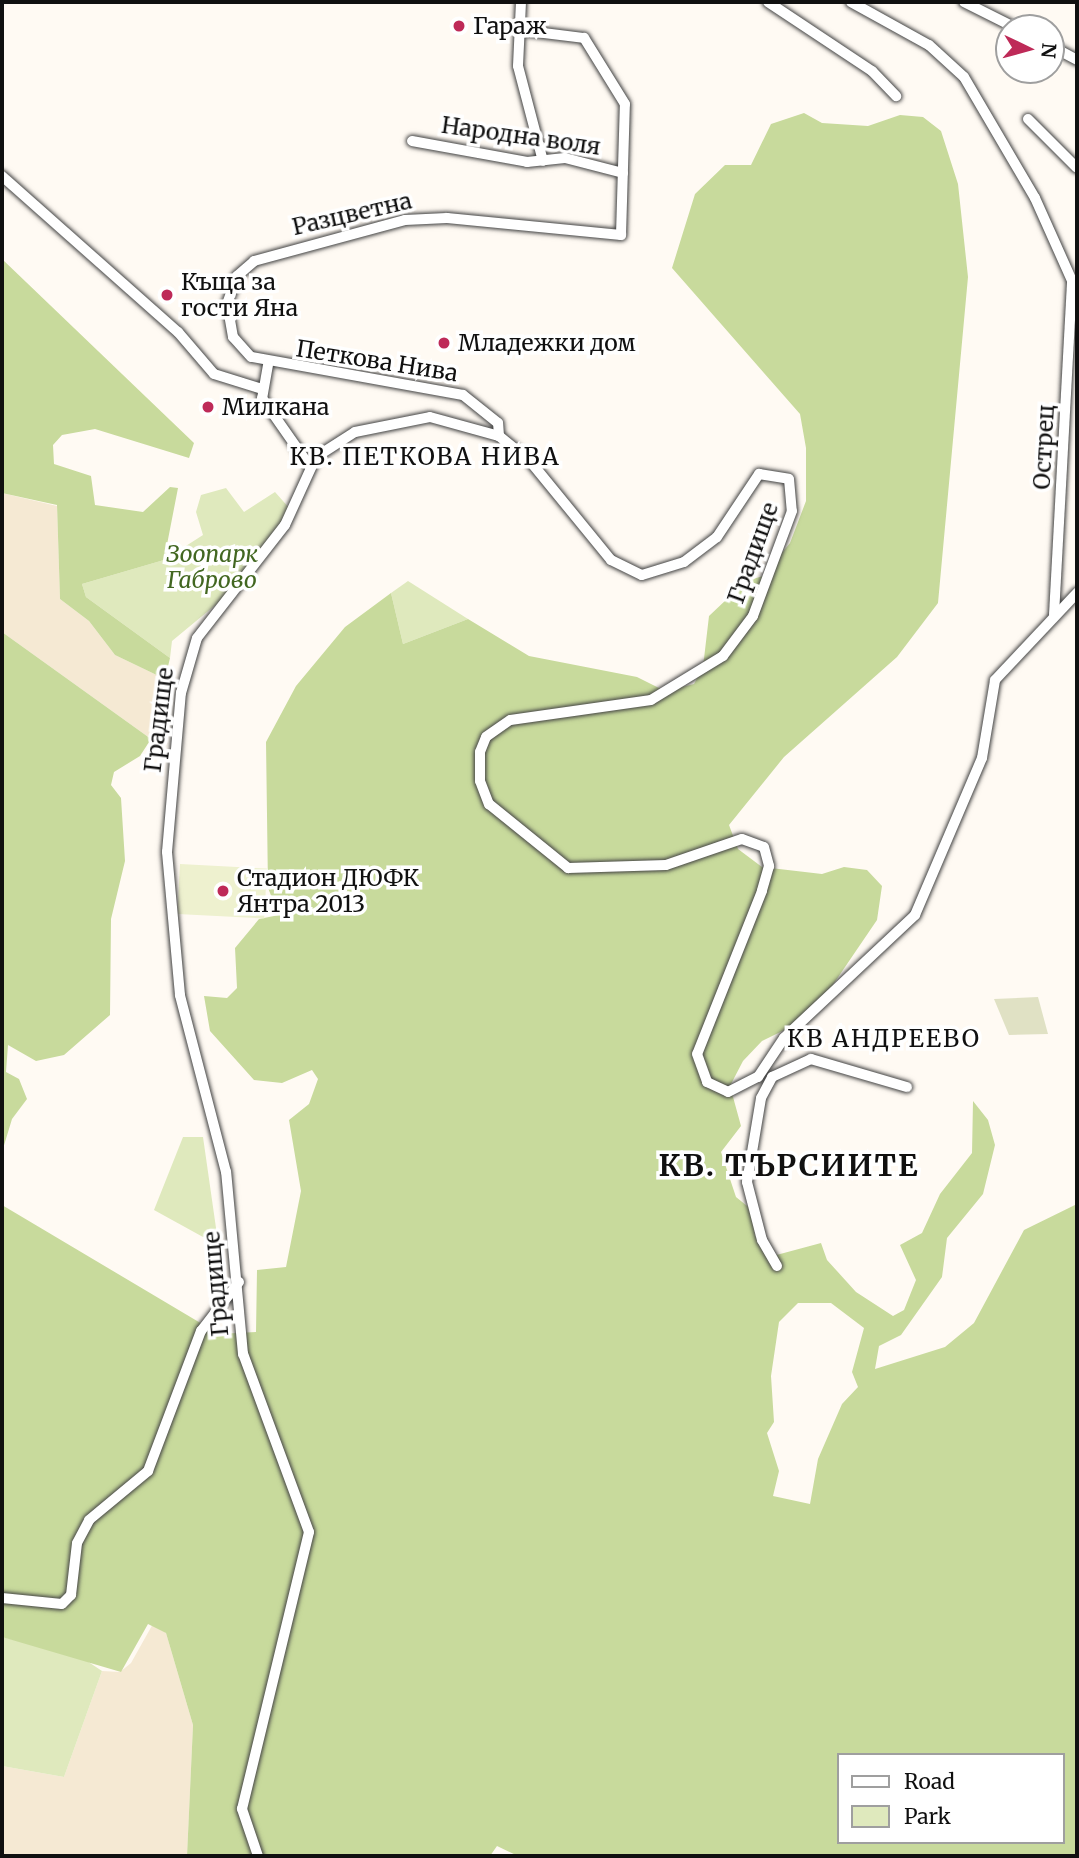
<!DOCTYPE html>
<meta charset="utf-8">
<style>
body{margin:0}
#map{position:relative;width:1079px;height:1858px;overflow:hidden;background:#fffaf3;font-family:Merriweather,serif}
div>[style]{position:absolute}
[style*='--x']{left:calc(var(--x)*1px);top:calc(var(--y)*1px);width:calc(var(--w)*1px);rotate:calc(var(--a)*1deg)}
.farmland>*{inset:0;background:#f5e9d3}
.green>*{inset:0;background:#dfe9bd}
.forest>*{inset:0;background:#c8da9c}
.cemetery>*{inset:0;background:#e0e1c4}
.pitch>*{inset:0;background:#eef1cf;transform-origin:0 0}
.roads{filter:drop-shadow(0 0 2px #434343) drop-shadow(0 0 2px #434343)}
.minor>*{height:10px;margin:-5px;padding:0 5px;transform-origin:5px;border-radius:5px;background:#fff}
.dots>*{width:19px;height:19px;translate:-50% -50%;box-sizing:border-box;border:4px solid #fff;border-radius:50%}
span{translate:-50% -50%;white-space:nowrap;text-align:center;line-height:1.15;-webkit-text-stroke:7px #fff;paint-order:stroke}
.poi-label{font-size:23px;color:#101010}
.left{translate:0 -50%;text-align:left}
.street-label{font-size:23px;color:#101010}
.park-label{font-size:23px;color:#426721;font-style:italic}
.neighbourhood-label{font-size:24px;color:#101010;letter-spacing:2px}
.district-label{font-size:30px;color:#101010;font-weight:700;letter-spacing:2px}
.frame{position:absolute;inset:0;border:4px solid #101010;pointer-events:none}
.legend{position:absolute;left:837px;top:1753px;width:228px;height:91px;box-sizing:border-box;background:#fff;border:2px solid #9f9f9f;margin:0;padding:9px 12px;list-style:none;font-size:21px;color:#101010}
.legend li{display:flex;align-items:center;gap:14px;height:35px}
.legend b{width:35px;border:2px solid #9f9f9f}
.north{position:absolute;left:995px;top:14px;width:70px;height:70px;box-sizing:border-box;background:#fff;border:2px solid #9f9f9f;border-radius:50%;rotate:95deg;font-size:19px;font-weight:700;line-height:28px;text-align:center;color:#101010}
.north::after{content:'';display:block;margin:auto;width:24px;height:32px;background:#be2a58;clip-path:polygon(50% 0,100% 100%,50% 72%,0 100%)}
</style>
<div id="map">
<div class="farmland">
<i style="clip-path:polygon(2px 493px,57px 506px,60px 599px,89px 621px,115px 655px,165px 679px,164px 712px,151px 739px,2px 632px)"></i>
<i style="clip-path:polygon(154px 1622px,166px 1633px,193px 1725px,187px 1856px,2px 1856px,2px 1766px,64px 1777px,102px 1671px,120px 1672px,131px 1663px)"></i>
</div>
<div class="green">
<i style="clip-path:polygon(226px 488px,244px 512px,275px 492px,291px 510px,236px 588px,172px 641px,170px 658px,86px 597px,82px 584px,164px 560px,203px 535px,196px 512px,201px 495px)"></i>
<i style="clip-path:polygon(408px 581px,468px 619px,403px 644px,391px 593px)"></i>
<i style="clip-path:polygon(183px 1137px,203px 1137px,217px 1235px,203px 1237px,154px 1210px)"></i>
<i style="clip-path:polygon(2px 1637px,78px 1655px,102px 1671px,64px 1777px,2px 1766px)"></i>
</div>
<div class="forest">
<i style="clip-path:polygon(evenodd,804px 113px,822px 123px,868px 126px,900px 115px,923px 117px,941px 131px,958px 184px,968px 277px,938px 603px,897px 657px,784px 757px,729px 825px,738px 849px,762px 867px,822px 874px,844px 867px,867px 870px,882px 886px,877px 920px,811px 1017px,762px 1041px,743px 1061px,730px 1086px,741px 1126px,721px 1152px,736px 1197px,752px 1210px,755px 1236px,769px 1257px,821px 1243px,827px 1260px,856px 1292px,893px 1316px,904px 1310px,916px 1280px,900px 1245px,922px 1233px,940px 1194px,972px 1153px,973px 1101px,988px 1120px,995px 1145px,983px 1194px,947px 1238px,942px 1277px,901px 1335px,879px 1346px,875px 1369px,945px 1347px,974px 1323px,1024px 1230px,1077px 1204px,1077px 1856px,518px 1856px,497px 1846px,490px 1856px,187px 1856px,193px 1725px,166px 1633px,148px 1624px,121px 1672px,2px 1637px,2px 1205px,219px 1334px,256px 1332px,257px 1270px,286px 1267px,301px 1191px,289px 1120px,309px 1104px,318px 1079px,312px 1070px,282px 1083px,254px 1080px,210px 1031px,204px 996px,227px 998px,237px 988px,235px 948px,259px 919px,279px 915px,268px 888px,266px 742px,296px 686px,345px 627px,391px 593px,403px 644px,468px 619px,529px 656px,637px 677px,665px 691px,694px 684px,703px 667px,709px 616px,746px 581px,763px 576px,790px 543px,806px 501px,806px 448px,800px 414px,672px 268px,695px 194px,725px 165px,751px 165px,771px 124px,804px 113px,798px 1303px,831px 1303px,864px 1328px,852px 1372px,858px 1387px,842px 1404px,818px 1459px,810px 1504px,773px 1496px,779px 1471px,767px 1433px,774px 1422px,771px 1376px,779px 1322px,798px 1303px,804px 113px,839px 1755px,1063px 1755px,1063px 1842px,839px 1842px,839px 1755px)"></i>
<i style="clip-path:polygon(2px 259px,194px 443px,189px 458px,95px 429px,62px 435px,53px 445px,54px 464px,91px 476px,95px 505px,143px 512px,170px 487px,178px 488px,164px 560px,82px 584px,86px 597px,170px 658px,165px 679px,115px 655px,89px 621px,60px 599px,57px 505px,2px 493px)"></i>
<i style="clip-path:polygon(2px 632px,151px 739px,140px 756px,114px 772px,111px 785px,121px 798px,125px 861px,111px 919px,110px 1015px,64px 1055px,36px 1061px,8px 1045px,6px 1072px,19px 1079px,27px 1099px,12px 1119px,2px 1152px)"></i>
</div>
<div class="cemetery">
<i style="clip-path:polygon(1038px 997px,1048px 1034px,1009px 1035px,994px 999px)"></i>
</div>
<div class="pitch">
<i style="left:180px;top:864px;width:87px;height:50px;rotate:3deg"></i>
</div>
<div class="roads">
<div class="minor">
<i style="--x:521;--y:2;--w:64;--a:92.7"></i>
<i style="--x:518;--y:66;--w:98;--a:75.3"></i>
<i style="--x:768;--y:2;--w:125;--a:33.6"></i>
<i style="--x:872;--y:71;--w:35;--a:46"></i>
<i style="--x:851;--y:2;--w:89;--a:28.9"></i>
<i style="--x:929;--y:45;--w:47;--a:42.4"></i>
<i style="--x:964;--y:77;--w:140;--a:59.6"></i>
<i style="--x:1035;--y:198;--w:103;--a:65.9"></i>
<i style="--x:964;--y:2;--w:58;--a:26.6"></i>
<i style="--x:1051;--y:46;--w:30;--a:28"></i>
<i style="--x:1028;--y:119;--w:69;--a:45"></i>
<i style="--x:412;--y:141;--w:117;--a:10.3"></i>
<i style="--x:527;--y:162;--w:38;--a:-6"></i>
<i style="--x:565;--y:158;--w:60;--a:14.5"></i>
<i style="--x:2;--y:176;--w:235;--a:41.6"></i>
<i style="--x:178;--y:332;--w:55;--a:49.4"></i>
<i style="--x:214;--y:374;--w:47;--a:17.3"></i>
<i style="--x:268;--y:365;--w:34;--a:100"></i>
<i style="--x:262;--y:398;--w:85;--a:55"></i>
<i style="--x:499;--y:436;--w:13;--a:-94"></i>
<i style="--x:498;--y:423;--w:45;--a:-141.3"></i>
<i style="--x:463;--y:395;--w:215;--a:-169.8"></i>
<i style="--x:251;--y:357;--w:27;--a:-132"></i>
<i style="--x:233;--y:337;--w:34;--a:-100"></i>
<i style="--x:227;--y:304;--w:30;--a:-70"></i>
<i style="--x:237;--y:276;--w:23;--a:-41"></i>
<i style="--x:254;--y:261;--w:156;--a:-15.2"></i>
<i style="--x:405;--y:220;--w:42;--a:-2.7"></i>
<i style="--x:447;--y:218;--w:175;--a:5.6"></i>
<i style="--x:621;--y:235;--w:131;--a:-88.3"></i>
<i style="--x:625;--y:104;--w:78;--a:-121.8"></i>
<i style="--x:584;--y:38;--w:64;--a:-172.9"></i>
<i style="--x:1054;--y:615;--w:333;--a:-86.9"></i>
<i style="--x:777;--y:1266;--w:30;--a:-120"></i>
<i style="--x:762;--y:1240;--w:60;--a:-104.5"></i>
<i style="--x:747;--y:1182;--w:85;--a:-80.5"></i>
<i style="--x:761;--y:1098;--w:24;--a:-62"></i>
<i style="--x:772;--y:1077;--w:43;--a:-24.8"></i>
<i style="--x:811;--y:1059;--w:100;--a:16.3"></i>
<i style="--x:2;--y:1598;--w:60;--a:5.7"></i>
<i style="--x:62;--y:1604;--w:13;--a:-45"></i>
<i style="--x:71;--y:1595;--w:52;--a:-83.4"></i>
<i style="--x:77;--y:1543;--w:26;--a:-62"></i>
<i style="--x:89;--y:1520;--w:77;--a:-39.7"></i>
<i style="--x:148;--y:1471;--w:150;--a:-69.3"></i>
<i style="--x:201;--y:1331;--w:62;--a:-52.2"></i>
<i style="--x:258;--y:1856;--w:50;--a:-108.8"></i>
<i style="--x:242;--y:1809;--w:285;--a:-76.4"></i>
<i style="--x:309;--y:1532;--w:190;--a:-110.3"></i>
<i style="--x:243;--y:1354;--w:183;--a:-95.3"></i>
<i style="--x:226;--y:1172;--w:183;--a:-104.6"></i>
<i style="--x:180;--y:995;--w:144;--a:-95.2"></i>
<i style="--x:167;--y:852;--w:160;--a:-85"></i>
<i style="--x:181;--y:693;--w:57;--a:-73.8"></i>
<i style="--x:197;--y:638;--w:143;--a:-52.1"></i>
<i style="--x:285;--y:525;--w:75;--a:-65.5"></i>
<i style="--x:316;--y:457;--w:46;--a:-32.7"></i>
<i style="--x:355;--y:432;--w:76;--a:-11.3"></i>
<i style="--x:430;--y:417;--w:72;--a:15.4"></i>
<i style="--x:499;--y:436;--w:40;--a:39"></i>
<i style="--x:530;--y:461;--w:128;--a:50.7"></i>
<i style="--x:611;--y:560;--w:34;--a:26"></i>
<i style="--x:642;--y:575;--w:44;--a:-17.2"></i>
<i style="--x:684;--y:562;--w:41;--a:-37.1"></i>
<i style="--x:717;--y:537;--w:76;--a:-56.3"></i>
<i style="--x:759;--y:474;--w:30;--a:9"></i>
<i style="--x:789;--y:479;--w:32;--a:85"></i>
<i style="--x:792;--y:511;--w:112;--a:110.4"></i>
<i style="--x:753;--y:616;--w:50;--a:126.9"></i>
<i style="--x:723;--y:656;--w:84;--a:148.6"></i>
<i style="--x:651;--y:700;--w:142;--a:171.9"></i>
<i style="--x:510;--y:720;--w:29;--a:145"></i>
<i style="--x:486;--y:737;--w:16;--a:112"></i>
<i style="--x:480;--y:752;--w:29;--a:90"></i>
<i style="--x:480;--y:781;--w:25;--a:69"></i>
<i style="--x:489;--y:804;--w:102;--a:39"></i>
<i style="--x:568;--y:868;--w:98;--a:-1.8"></i>
<i style="--x:666;--y:865;--w:80;--a:-18.9"></i>
<i style="--x:742;--y:839;--w:23;--a:20"></i>
<i style="--x:764;--y:847;--w:20;--a:75"></i>
<i style="--x:769;--y:866;--w:26;--a:106"></i>
<i style="--x:762;--y:891;--w:175;--a:111.7"></i>
<i style="--x:697;--y:1054;--w:30;--a:70"></i>
<i style="--x:707;--y:1082;--w:23;--a:25"></i>
<i style="--x:728;--y:1092;--w:34;--a:-27"></i>
<i style="--x:758;--y:1077;--w:47;--a:-56.3"></i>
<i style="--x:784;--y:1038;--w:180;--a:-43.2"></i>
<i style="--x:915;--y:915;--w:171;--a:-66.9"></i>
<i style="--x:982;--y:758;--w:79;--a:-80.5"></i>
<i style="--x:995;--y:680;--w:120;--a:-46.7"></i>
</div>
</div>
<div class="dots">
<i style="left:459px;top:26px;background:#be2a58"></i>
<i style="left:167px;top:295px;background:#be2a58"></i>
<i style="left:444px;top:343px;background:#be2a58"></i>
<i style="left:208px;top:407px;background:#be2a58"></i>
<i style="left:223px;top:891px;background:#be2a58"></i>
</div>
<div class="poi-label">
<span class="left" style="left:473px;top:26px">Гараж</span>
<span class="left" style="left:181px;top:295px">Къща за<br>гости Яна</span>
<span class="left" style="left:458px;top:343px">Младежки дом</span>
<span class="left" style="left:222px;top:407px">Милкана</span>
<span class="left" style="left:237px;top:891px">Стадион ДЮФК<br>Янтра 2013</span>
</div>
<div class="street-label">
<span style="left:521px;top:136px;rotate:8deg">Народна воля</span>
<span style="left:352px;top:214px;rotate:-13deg">Разцветна</span>
<span style="left:377px;top:361px;rotate:9deg">Петкова Нива</span>
<span style="left:1044px;top:447px;rotate:-87deg">Острец</span>
<span style="left:753px;top:553px;rotate:-70deg">Градище</span>
<span style="left:159px;top:720px;rotate:-83deg">Градище</span>
<span style="left:216px;top:1284px;rotate:-95deg">Градище</span>
</div>
<div class="park-label">
<span style="left:212px;top:567px">Зоопарк<br>Габрово</span>
</div>
<div class="neighbourhood-label">
<span style="left:425px;top:457px">КВ. ПЕТКОВА НИВА</span>
<span style="left:884px;top:1039px">КВ АНДРЕЕВО</span>
</div>
<div class="district-label">
<span style="left:789px;top:1165px">КВ. ТЪРСИИТЕ</span>
</div>
<div class="frame"></div>
<ul class="legend">
<li><b style="height:9px;background:#fff"></b>Road</li>
<li><b style="height:19px;background:#dfe9bd"></b>Park</li>
</ul>
<div class="north">N</div>
</div>
